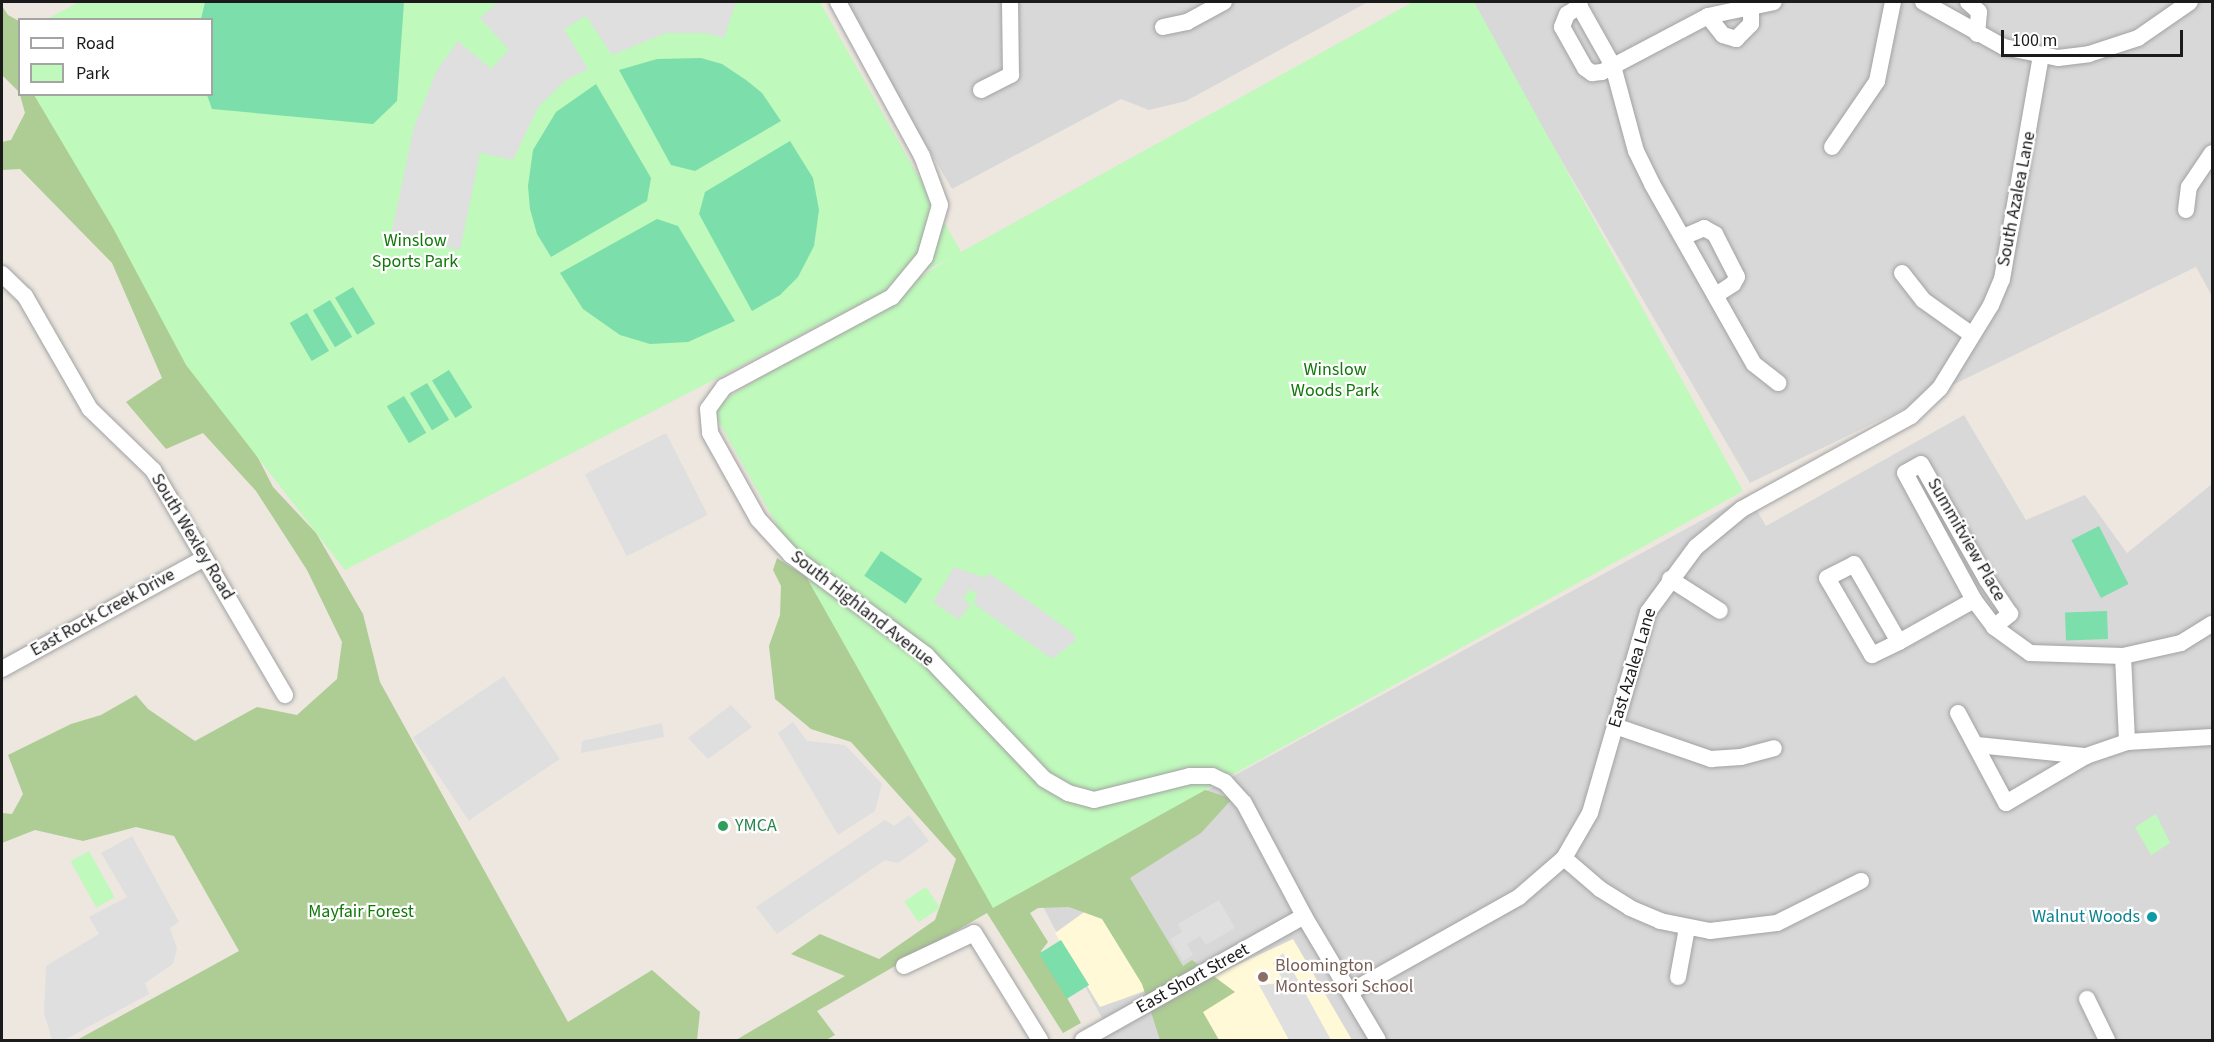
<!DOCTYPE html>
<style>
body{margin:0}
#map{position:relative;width:2214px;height:1042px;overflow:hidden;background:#ede7e0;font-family:"Source Sans 3",sans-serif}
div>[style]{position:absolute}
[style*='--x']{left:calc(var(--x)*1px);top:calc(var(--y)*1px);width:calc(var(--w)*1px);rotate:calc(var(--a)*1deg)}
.residential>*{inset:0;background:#d9d8d8}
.education>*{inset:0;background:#fff9d7}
.forest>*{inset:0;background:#adcd94}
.park>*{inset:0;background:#bff9bb;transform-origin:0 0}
.pitch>*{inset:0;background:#7cdeaa;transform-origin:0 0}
.parking>*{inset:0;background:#dfdfdf;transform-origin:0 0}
.roads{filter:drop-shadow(0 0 2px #a2a2a2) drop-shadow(0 0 2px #a2a2a2)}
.minor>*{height:16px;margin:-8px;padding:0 8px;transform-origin:8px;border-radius:8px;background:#fff}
.dots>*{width:16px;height:16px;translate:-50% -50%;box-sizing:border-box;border:3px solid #fff;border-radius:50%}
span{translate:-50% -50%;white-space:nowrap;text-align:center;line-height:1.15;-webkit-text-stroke:4.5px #fff;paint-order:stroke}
.street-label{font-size:18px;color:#1b1b1b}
.park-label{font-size:18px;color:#11780a}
.leisure-label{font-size:18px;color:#27864d}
.left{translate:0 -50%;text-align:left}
.culture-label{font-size:18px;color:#0d838f}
.right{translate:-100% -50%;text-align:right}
.education-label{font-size:18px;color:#785e54}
.frame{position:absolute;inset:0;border:3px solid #1b1b1b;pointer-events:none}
.legend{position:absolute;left:18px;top:18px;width:195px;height:78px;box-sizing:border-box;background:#fff;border:2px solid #a4a4a4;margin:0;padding:8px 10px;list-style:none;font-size:18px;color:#1b1b1b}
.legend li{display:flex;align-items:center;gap:12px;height:30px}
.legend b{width:30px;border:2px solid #a4a4a4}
.scale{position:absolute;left:2001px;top:30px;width:182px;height:27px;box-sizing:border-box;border:3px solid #1b1b1b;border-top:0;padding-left:8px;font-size:18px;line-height:21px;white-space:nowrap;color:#1b1b1b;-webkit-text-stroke:4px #fff;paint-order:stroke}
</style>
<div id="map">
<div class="residential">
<i style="clip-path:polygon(843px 2px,1368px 2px,1186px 101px,1149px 110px,1121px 99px,952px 189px)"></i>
<i style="clip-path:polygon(1469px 2px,2212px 2px,2212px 296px,2196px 267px,1750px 483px)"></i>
<i style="clip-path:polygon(1964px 415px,2026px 520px,2085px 495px,2127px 553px,2212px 484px,2212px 1040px,1071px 1040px,1104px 1022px,1032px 886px,1748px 495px,1766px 526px)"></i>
</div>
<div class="education">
<i style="clip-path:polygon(1090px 908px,1116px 927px,1168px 997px,1293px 939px,1352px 1040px,1175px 1040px,1145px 991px,1100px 1007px,1055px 933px)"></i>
</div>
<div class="forest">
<i style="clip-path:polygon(2px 6px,8px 15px,19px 21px,19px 92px,2px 75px)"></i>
<i style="clip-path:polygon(20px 95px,173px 95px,231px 405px,273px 487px,316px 533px,363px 614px,380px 682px,568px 1022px,652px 970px,700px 1012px,697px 1040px,77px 1040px,239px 951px,174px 836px,136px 827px,83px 841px,35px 830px,2px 843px,2px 813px,12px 814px,23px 794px,8px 755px,71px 724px,101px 715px,136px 695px,148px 709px,195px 741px,257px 707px,297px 715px,337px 679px,342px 642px,307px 570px,256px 491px,203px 433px,166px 449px,126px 402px,162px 378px,112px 263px,20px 169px,2px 170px,2px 142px,11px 140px,25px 113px)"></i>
<i style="clip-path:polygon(777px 558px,884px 627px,1197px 787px,1232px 799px,1201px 833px,1130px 878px,1183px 966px,1192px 960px,1235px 992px,1203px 1012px,1219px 1040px,1160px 1040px,1142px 984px,1102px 919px,1069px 907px,1038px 908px,1030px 913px,1048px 942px,1041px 951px,1081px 1023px,1063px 1033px,987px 913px,817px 1011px,835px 1035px,826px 1040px,736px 1040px,845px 976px,791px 954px,820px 934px,879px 959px,935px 920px,956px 859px,851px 742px,811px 729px,775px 699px,769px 646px,780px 615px,781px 586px,773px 570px)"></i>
</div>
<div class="park">
<i style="clip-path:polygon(79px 2px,820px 2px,961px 252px,1413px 2px,1474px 2px,1743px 491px,993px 908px,711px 408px,952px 257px,345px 570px,186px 365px,113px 228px,34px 95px,212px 94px,212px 20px,47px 19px)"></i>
<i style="clip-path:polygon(2156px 814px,2170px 843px,2151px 855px,2135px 827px)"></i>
<i style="left:89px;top:851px;width:53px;height:21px;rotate:61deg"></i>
<i style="left:926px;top:887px;width:25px;height:26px;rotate:56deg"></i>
</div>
<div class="pitch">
<i style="clip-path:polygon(205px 2px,404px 2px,397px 101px,373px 124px,212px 109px,207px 95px,212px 94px,212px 20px,201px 19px)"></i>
<i style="clip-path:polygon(701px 58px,722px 64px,746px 80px,762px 93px,781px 121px,695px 171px,671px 165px,619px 70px,657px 59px)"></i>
<i style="clip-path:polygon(596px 84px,651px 178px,647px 201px,551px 257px,537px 234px,530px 209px,528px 186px,533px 150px,556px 112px)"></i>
<i style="clip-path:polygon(790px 141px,813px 178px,819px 210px,814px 246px,798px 277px,780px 295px,752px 311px,699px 214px,705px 192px)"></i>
<i style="clip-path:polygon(657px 219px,678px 226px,735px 321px,688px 342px,650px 344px,620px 335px,583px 309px,560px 273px)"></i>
<i style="left:353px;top:287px;width:43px;height:21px;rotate:59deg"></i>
<i style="left:330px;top:300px;width:43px;height:20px;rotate:59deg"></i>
<i style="left:307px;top:313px;width:44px;height:20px;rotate:60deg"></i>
<i style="left:449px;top:370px;width:44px;height:20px;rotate:58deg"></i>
<i style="left:427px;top:383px;width:43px;height:20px;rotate:59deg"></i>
<i style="left:404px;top:396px;width:43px;height:20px;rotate:59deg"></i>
<i style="left:2099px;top:526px;width:65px;height:31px;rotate:63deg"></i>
<i style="left:881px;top:551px;width:50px;height:30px;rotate:34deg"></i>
<i style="left:2107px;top:611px;width:28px;height:42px;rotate:88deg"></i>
<i style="left:1061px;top:940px;width:53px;height:26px;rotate:58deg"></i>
</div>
<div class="parking">
<i style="clip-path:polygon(498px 2px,736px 2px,724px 38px,705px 33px,666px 33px,612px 55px,586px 16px,564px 29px,588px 69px,566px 80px,538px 107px,513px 160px,480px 153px,460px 250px,391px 236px,414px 127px,437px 70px,458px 41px,491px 69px,509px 50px,480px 18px)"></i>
<i style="left:666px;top:433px;width:92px;height:91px;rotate:63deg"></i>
<i style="clip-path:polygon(954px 567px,985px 578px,989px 573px,1073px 633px,1076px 640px,1052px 659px,974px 604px,977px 594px,969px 589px,963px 599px,970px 605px,959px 620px,933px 602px)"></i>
<i style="left:504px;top:676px;width:100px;height:110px;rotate:56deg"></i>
<i style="clip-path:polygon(731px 705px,752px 727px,708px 759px,688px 738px)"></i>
<i style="clip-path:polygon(793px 722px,807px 741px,845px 745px,882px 784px,875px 811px,838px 835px,778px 733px)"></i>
<i style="clip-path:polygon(662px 723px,664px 737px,581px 753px,582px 741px)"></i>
<i style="clip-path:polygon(909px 815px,929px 841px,898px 863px,885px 860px,777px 934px,756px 907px,885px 820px,894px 826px)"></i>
<i style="clip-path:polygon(132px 836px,179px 922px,170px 928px,177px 949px,173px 964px,145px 983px,149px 994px,64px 1040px,52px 1040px,44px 1013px,46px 966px,99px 934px,89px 917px,127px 897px,101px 853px)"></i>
<i style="clip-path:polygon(1219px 900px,1235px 928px,1206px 945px,1200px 936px,1187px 944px,1193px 955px,1183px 961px,1170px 939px,1182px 932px,1178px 924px)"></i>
<i style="clip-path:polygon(1283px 953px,1331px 1040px,1289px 1040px,1259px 985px,1273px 984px,1282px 978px,1273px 963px)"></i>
</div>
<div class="roads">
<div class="minor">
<i style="--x:838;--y:2;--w:175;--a:61.4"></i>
<i style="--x:922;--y:156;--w:52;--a:69.8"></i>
<i style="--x:940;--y:205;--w:54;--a:106.1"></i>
<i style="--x:925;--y:257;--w:52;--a:129.5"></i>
<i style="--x:892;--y:297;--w:191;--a:151.8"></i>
<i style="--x:724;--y:387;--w:27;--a:126"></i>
<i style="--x:708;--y:409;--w:24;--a:85"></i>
<i style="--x:710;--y:433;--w:98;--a:60.8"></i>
<i style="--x:758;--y:519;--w:49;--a:47.5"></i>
<i style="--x:791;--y:555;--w:168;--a:36.5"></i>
<i style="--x:926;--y:655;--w:171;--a:46.4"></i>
<i style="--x:1044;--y:779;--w:28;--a:30"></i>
<i style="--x:1068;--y:793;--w:27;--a:15"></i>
<i style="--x:1094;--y:800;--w:99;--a:-14"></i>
<i style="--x:1190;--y:776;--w:22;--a:0"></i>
<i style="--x:1212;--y:776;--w:14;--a:25"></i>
<i style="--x:1225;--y:782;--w:28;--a:48"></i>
<i style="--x:1244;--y:803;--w:128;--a:62"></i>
<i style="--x:1304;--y:916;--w:144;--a:59.2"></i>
<i style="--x:1577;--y:2;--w:73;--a:60.6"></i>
<i style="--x:1613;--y:66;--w:88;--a:74.9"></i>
<i style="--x:1636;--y:151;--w:37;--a:64"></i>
<i style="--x:1652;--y:184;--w:207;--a:60.5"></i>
<i style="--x:1754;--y:364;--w:31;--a:38"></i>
<i style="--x:1923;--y:2;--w:93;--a:29.1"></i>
<i style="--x:2004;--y:47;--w:55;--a:11.5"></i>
<i style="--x:2058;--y:58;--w:31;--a:-7"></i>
<i style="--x:2089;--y:54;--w:52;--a:-18.1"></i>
<i style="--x:2138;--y:38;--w:63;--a:-34.7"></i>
<i style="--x:1968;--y:2;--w:15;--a:42"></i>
<i style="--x:1979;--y:12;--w:22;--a:95"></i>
<i style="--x:1580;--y:6;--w:15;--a:148"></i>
<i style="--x:1567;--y:14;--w:14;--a:111"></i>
<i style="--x:1562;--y:27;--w:47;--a:60.7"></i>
<i style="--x:1585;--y:68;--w:9;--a:36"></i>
<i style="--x:1592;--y:73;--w:10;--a:-6"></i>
<i style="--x:1602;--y:72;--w:120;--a:-27.8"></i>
<i style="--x:1708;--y:16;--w:67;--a:-12"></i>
<i style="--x:1708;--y:16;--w:24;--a:52"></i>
<i style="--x:1723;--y:35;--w:14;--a:17"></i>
<i style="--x:1736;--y:39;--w:21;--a:-45"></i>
<i style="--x:1751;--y:24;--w:19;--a:-90"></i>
<i style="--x:1163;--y:27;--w:25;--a:-12"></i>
<i style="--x:1187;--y:22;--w:42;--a:-28.4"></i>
<i style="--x:981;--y:90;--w:34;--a:-27"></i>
<i style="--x:1011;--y:75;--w:73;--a:-90.8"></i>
<i style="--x:1832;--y:147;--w:80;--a:-55.7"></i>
<i style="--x:1877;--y:81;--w:81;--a:-78.6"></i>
<i style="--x:2186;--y:210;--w:23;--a:-83"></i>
<i style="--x:2189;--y:187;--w:41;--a:-55.9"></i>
<i style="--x:1683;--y:237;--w:23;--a:-23"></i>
<i style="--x:1704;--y:228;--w:13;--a:29"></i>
<i style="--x:1715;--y:234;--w:48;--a:62.9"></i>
<i style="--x:1737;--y:277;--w:8;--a:120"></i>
<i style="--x:1733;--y:284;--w:20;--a:147"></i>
<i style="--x:1902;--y:273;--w:34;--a:52"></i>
<i style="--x:1923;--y:300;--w:60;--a:35.5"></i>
<i style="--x:2;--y:274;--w:32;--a:44"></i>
<i style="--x:25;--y:296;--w:130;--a:60.1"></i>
<i style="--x:90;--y:409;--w:88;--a:44.1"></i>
<i style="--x:153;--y:470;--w:261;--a:59.6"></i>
<i style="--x:1854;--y:564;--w:90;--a:60"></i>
<i style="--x:1899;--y:642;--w:30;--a:154"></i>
<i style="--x:1872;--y:655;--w:89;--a:-120.3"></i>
<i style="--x:1827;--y:578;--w:30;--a:-27"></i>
<i style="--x:1670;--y:579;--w:59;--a:32.6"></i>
<i style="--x:1994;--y:627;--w:21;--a:-39"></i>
<i style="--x:2010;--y:614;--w:41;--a:-124.1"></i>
<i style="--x:1987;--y:580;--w:133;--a:-119.6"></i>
<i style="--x:1921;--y:464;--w:18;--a:151"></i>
<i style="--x:1905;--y:473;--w:145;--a:61.5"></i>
<i style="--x:1974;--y:600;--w:34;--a:53"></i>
<i style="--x:1994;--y:627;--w:44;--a:35.8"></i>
<i style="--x:2030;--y:653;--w:93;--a:1.8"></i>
<i style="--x:2123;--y:656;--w:59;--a:-12.6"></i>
<i style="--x:2181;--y:643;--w:36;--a:-32"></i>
<i style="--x:1899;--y:642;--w:86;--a:-29.2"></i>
<i style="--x:2123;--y:656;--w:86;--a:87.3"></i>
<i style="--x:2;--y:669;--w:231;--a:-28.7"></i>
<i style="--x:1958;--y:713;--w:102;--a:61.9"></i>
<i style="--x:2006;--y:803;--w:93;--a:-30.4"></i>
<i style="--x:2086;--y:756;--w:43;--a:-18.9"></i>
<i style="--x:2127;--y:742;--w:85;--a:-3.4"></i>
<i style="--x:1615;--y:726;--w:102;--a:19"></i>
<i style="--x:1711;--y:759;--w:30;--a:-4"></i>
<i style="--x:1741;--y:757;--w:34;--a:-15"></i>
<i style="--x:1977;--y:745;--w:110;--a:5.8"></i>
<i style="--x:1564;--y:858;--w:48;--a:40.7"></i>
<i style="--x:1600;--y:889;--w:36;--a:32"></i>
<i style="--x:1630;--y:908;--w:33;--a:23"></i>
<i style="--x:1660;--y:921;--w:51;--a:11.3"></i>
<i style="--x:1710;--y:931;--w:67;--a:-6.8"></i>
<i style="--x:1777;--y:923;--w:94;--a:-26.6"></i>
<i style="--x:904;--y:966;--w:77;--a:-25.2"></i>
<i style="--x:974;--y:933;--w:126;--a:58.3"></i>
<i style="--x:1678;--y:977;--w:50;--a:-79.6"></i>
<i style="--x:1350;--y:992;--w:194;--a:-29.3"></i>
<i style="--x:1519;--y:897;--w:60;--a:-40.9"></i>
<i style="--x:1564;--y:858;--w:52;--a:-60"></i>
<i style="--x:1590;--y:813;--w:209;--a:-73.9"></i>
<i style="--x:1648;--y:612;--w:81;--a:-53.6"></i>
<i style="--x:1696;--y:547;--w:60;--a:-39.6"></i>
<i style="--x:1742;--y:509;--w:193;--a:-28.8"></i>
<i style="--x:1911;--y:416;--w:40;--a:-44"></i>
<i style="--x:1940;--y:388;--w:97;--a:-58.4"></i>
<i style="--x:1991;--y:305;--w:28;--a:-67"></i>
<i style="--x:2002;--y:279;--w:226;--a:-80.1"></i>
<i style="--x:2087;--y:999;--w:46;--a:64"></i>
<i style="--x:1083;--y:1040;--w:253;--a:-29.3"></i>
</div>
</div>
<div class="dots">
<i style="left:723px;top:826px;background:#2e9e5b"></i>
<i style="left:2152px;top:917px;background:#0f9aa8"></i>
<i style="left:1263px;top:977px;background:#8d6e63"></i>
</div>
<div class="street-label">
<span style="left:2017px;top:199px;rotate:-79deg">South Azalea Lane</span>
<span style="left:192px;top:537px;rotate:59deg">South Wexley Road</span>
<span style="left:1966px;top:540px;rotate:60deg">Summitview Place</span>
<span style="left:862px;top:609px;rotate:38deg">South Highland Avenue</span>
<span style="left:103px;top:613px;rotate:-29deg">East Rock Creek Drive</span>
<span style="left:1633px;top:668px;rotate:-73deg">East Azalea Lane</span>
<span style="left:1193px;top:979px;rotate:-29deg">East Short Street</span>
</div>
<div class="park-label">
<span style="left:415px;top:252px">Winslow<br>Sports Park</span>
<span style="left:1335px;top:381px">Winslow<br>Woods Park</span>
<span style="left:361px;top:912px">Mayfair Forest</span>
</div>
<div class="leisure-label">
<span class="left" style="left:735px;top:826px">YMCA</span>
</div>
<div class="culture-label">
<span class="right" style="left:2140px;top:917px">Walnut Woods</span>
</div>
<div class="education-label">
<span class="left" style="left:1275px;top:977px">Bloomington<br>Montessori School</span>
</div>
<div class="frame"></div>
<ul class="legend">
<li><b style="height:8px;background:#fff"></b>Road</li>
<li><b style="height:16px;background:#bff9bb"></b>Park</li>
</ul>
<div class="scale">100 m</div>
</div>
